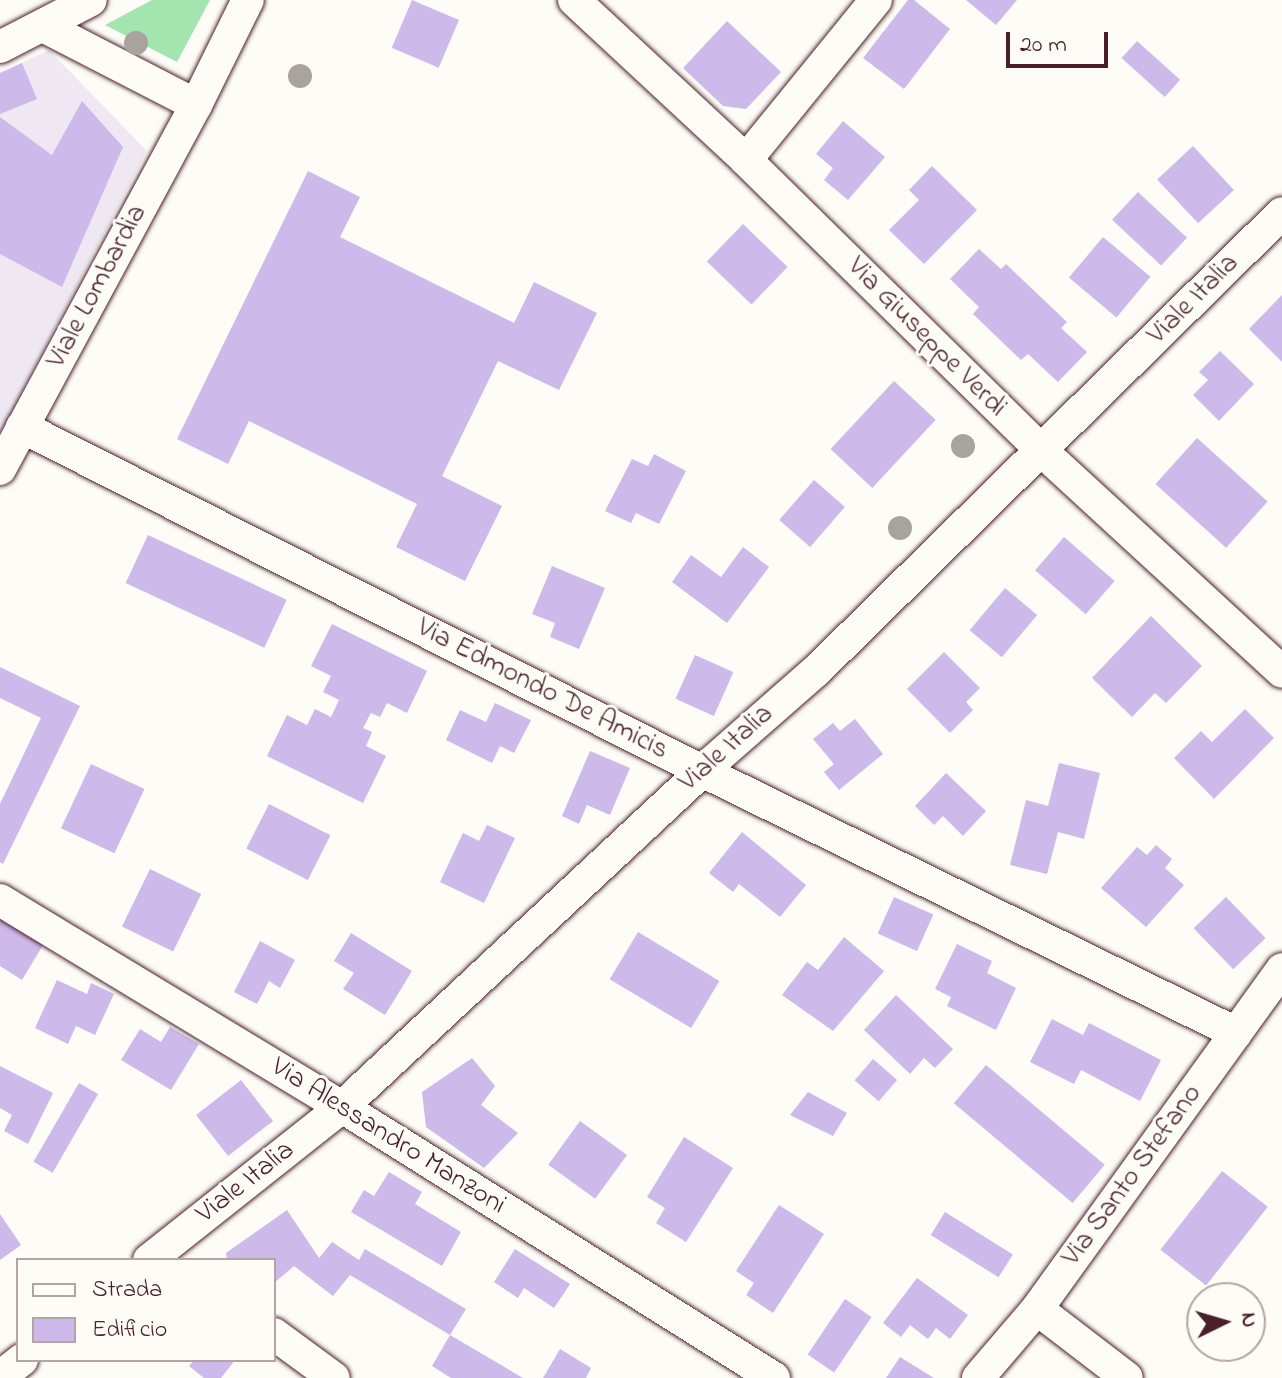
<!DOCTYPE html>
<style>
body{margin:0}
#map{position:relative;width:1282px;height:1378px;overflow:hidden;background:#fdfcf7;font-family:"Indie Flower",sans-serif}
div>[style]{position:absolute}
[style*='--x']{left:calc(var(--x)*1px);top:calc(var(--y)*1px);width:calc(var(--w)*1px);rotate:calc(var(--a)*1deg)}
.built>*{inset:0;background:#efe8f3}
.green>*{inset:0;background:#a3e5af}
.building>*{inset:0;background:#cdb9ea;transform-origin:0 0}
.roads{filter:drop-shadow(0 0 2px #4a1f2b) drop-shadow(0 0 2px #4a1f2b)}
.minor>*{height:32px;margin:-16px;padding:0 16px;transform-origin:16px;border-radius:16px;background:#fdfcf7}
.trees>*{width:24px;height:24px;margin:-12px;border-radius:50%;background:#a9a39d}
span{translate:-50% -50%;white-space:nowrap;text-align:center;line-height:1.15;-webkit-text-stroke:6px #fdfcf7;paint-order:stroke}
.street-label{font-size:28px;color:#4a1f2b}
.legend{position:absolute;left:16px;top:1258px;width:260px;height:104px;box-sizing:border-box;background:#fdfcf7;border:2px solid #b5a4a5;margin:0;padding:10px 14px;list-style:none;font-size:24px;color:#4a1f2b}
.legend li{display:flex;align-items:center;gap:16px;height:40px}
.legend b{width:40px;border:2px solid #b5a4a5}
.north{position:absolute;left:1186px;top:1282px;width:80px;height:80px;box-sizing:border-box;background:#fdfcf7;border:2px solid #b5a4a5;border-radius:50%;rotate:85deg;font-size:22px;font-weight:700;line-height:32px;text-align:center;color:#4a1f2b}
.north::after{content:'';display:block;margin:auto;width:28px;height:36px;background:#4a1f2b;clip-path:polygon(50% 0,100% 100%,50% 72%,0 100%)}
.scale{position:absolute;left:1006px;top:32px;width:102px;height:36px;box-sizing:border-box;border:4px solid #4a1f2b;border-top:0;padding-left:10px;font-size:24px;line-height:28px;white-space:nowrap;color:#4a1f2b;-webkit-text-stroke:6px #fdfcf7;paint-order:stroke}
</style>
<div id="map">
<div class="built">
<i style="clip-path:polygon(49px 50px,147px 151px,0 433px,0 73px)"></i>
</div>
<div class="green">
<i style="clip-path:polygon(152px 0,210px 0,177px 62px,105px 25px)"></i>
</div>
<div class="building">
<i style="left:412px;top:0;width:51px;height:52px;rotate:23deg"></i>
<i style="clip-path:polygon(908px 0,914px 0,950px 29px,904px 89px,863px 58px)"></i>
<i style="clip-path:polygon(966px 0,1017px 0,996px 25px)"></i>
<i style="clip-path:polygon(727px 21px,781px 72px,746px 109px,723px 106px,683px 68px)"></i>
<i style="left:1137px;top:41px;width:58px;height:23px;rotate:42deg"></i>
<i style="clip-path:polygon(22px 63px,37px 99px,0 114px,0 73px)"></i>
<i style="clip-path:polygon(82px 101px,123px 147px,62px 287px,0 254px,0 117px,52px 155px)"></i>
<i style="clip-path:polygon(843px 121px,885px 157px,848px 200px,824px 180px,833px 168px,816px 154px)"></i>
<i style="left:1193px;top:146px;width:60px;height:49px;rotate:47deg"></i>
<i style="clip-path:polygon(932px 166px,977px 210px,924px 264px,889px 230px,919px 200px,909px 190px)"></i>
<i style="clip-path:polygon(308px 171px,360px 197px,340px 237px,514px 323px,534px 282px,597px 313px,559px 390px,498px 361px,442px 476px,502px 506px,465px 581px,396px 547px,417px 504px,249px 421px,228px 464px,177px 439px)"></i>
<i style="left:1138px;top:192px;width:67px;height:38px;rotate:43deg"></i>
<i style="left:743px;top:224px;width:62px;height:52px;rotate:44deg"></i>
<i style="left:1103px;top:237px;width:62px;height:53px;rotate:40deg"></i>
<i style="clip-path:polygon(979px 249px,1001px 269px,1006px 264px,1067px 322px,1061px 328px,1087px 352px,1058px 382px,1028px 354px,1021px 360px,973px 314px,979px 307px,950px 279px)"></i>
<i style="clip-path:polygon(1282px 295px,1282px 362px,1249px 329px)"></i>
<i style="clip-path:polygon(1220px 351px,1254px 384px,1219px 421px,1193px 395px,1208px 380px,1199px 372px)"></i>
<i style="left:894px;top:381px;width:57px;height:93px;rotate:43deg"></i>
<i style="left:1197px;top:438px;width:95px;height:62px;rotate:42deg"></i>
<i style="clip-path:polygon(654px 454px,686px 471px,659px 524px,636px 513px,631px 523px,605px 511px,632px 459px,648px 466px)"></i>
<i style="left:814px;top:480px;width:41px;height:53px;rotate:41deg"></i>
<i style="left:148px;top:535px;width:153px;height:53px;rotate:25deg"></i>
<i style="left:1064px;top:537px;width:67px;height:44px;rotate:41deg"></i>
<i style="clip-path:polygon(743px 547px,769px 567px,727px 623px,672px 582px,691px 555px,721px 577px)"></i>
<i style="clip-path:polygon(552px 566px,605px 588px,579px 649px,550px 637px,555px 623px,532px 614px)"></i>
<i style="left:1005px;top:588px;width:42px;height:55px;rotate:40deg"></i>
<i style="clip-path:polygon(1151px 616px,1202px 666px,1166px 703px,1155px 693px,1132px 717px,1092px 678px)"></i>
<i style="clip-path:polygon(332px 624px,427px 671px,407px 713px,387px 703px,380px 717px,371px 713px,363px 728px,372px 732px,366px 746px,386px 756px,363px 803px,267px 756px,287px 715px,307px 725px,315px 709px,331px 717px,339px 700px,323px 692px,331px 676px,311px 666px)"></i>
<i style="clip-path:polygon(944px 652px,980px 688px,966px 702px,973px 710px,950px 733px,907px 689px)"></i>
<i style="left:695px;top:655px;width:42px;height:48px;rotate:24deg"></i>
<i style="clip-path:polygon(0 667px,80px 706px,3px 864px,0 862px,0 804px,41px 718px,0 698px)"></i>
<i style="clip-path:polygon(495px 703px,531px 720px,514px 753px,500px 746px,492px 763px,446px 740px,460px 710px,486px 722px)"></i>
<i style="clip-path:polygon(1245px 709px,1274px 738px,1214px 799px,1174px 758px,1201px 731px,1212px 742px)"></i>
<i style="clip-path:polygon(855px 719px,883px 754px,839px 790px,824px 772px,834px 764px,813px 739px,833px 723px,840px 731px)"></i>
<i style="clip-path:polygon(590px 751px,630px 768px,610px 815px,587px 805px,579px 824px,562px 816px)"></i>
<i style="clip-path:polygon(1059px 763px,1100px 773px,1084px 839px,1058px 832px,1047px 874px,1010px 865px,1026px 800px,1048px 806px)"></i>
<i style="left:91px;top:764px;width:59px;height:71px;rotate:25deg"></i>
<i style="clip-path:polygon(946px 773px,986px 811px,963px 836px,943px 816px,934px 825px,915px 806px)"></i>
<i style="left:269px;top:804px;width:69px;height:50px;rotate:27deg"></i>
<i style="clip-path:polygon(487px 825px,515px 838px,484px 903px,440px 882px,463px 833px,479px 841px)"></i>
<i style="clip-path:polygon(742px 832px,806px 885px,780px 917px,739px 884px,733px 892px,709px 873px)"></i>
<i style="clip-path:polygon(1156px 845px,1172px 859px,1165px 868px,1184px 885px,1146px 927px,1101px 888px,1137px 847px,1147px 855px)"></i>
<i style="left:150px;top:869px;width:57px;height:64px;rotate:26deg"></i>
<i style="left:894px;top:897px;width:43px;height:40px;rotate:24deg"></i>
<i style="left:1226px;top:897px;width:57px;height:45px;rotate:46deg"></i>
<i style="clip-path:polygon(0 918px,43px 945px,22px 980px,0 966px)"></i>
<i style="left:638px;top:932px;width:95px;height:55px;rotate:31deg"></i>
<i style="clip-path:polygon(351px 933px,412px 971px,385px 1015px,343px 989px,354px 973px,334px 961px)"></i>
<i style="clip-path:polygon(844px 937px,884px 971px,833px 1031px,782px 995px,807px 962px,818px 970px)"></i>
<i style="clip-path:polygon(260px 941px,295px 960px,280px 988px,269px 981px,257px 1004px,234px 992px)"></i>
<i style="clip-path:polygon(957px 944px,992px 961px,987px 973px,1016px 988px,996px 1030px,947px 1006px,951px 997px,935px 989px)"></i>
<i style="clip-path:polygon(57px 980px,87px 994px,91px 983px,114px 994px,95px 1035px,76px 1026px,68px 1044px,35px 1028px)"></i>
<i style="clip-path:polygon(896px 995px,953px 1049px,935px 1068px,924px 1058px,910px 1074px,864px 1030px)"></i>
<i style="clip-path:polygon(1052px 1019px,1083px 1035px,1089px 1023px,1161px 1060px,1140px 1101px,1081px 1070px,1074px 1084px,1030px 1062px)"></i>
<i style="clip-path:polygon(170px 1027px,199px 1044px,171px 1090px,121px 1060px,140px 1029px,161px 1042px)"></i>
<i style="clip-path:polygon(472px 1058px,495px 1086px,481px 1105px,518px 1133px,484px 1168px,426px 1127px,422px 1092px)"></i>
<i style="left:873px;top:1059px;width:32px;height:28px;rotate:41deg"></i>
<i style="left:986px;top:1065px;width:155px;height:50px;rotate:40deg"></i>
<i style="clip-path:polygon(0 1066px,53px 1093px,28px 1144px,4px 1131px,12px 1115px,0 1108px)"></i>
<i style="left:241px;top:1080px;width:52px;height:57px;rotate:52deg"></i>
<i style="left:79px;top:1083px;width:22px;height:91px;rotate:30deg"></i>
<i style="clip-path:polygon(808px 1092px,847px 1113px,833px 1136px,790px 1115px)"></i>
<i style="left:580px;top:1121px;width:58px;height:54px;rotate:36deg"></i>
<i style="clip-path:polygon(684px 1137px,733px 1168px,686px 1242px,656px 1223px,665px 1208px,647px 1197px)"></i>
<i style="left:1222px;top:1171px;width:58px;height:100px;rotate:38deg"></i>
<i style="clip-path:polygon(389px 1172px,422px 1192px,415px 1204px,461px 1232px,442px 1266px,351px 1212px,364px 1190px,374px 1196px)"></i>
<i style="clip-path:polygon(779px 1205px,824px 1234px,773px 1313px,746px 1295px,754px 1283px,736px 1271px)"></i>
<i style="clip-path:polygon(287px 1210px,319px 1258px,332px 1242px,359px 1260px,365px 1249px,466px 1309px,450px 1335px,523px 1378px,451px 1378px,432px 1366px,450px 1335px,350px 1275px,333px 1296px,294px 1266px,274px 1283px,274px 1260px,227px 1260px,226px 1253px)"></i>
<i style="left:945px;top:1212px;width:80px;height:27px;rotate:32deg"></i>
<i style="clip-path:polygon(0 1214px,21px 1245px,0 1260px)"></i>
<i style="clip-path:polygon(515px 1249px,570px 1284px,554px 1308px,524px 1288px,518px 1298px,494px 1282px)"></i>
<i style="clip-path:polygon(917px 1278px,968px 1315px,950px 1339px,936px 1328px,928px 1339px,910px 1325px,901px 1337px,883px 1323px)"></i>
<i style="left:845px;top:1299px;width:32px;height:67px;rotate:34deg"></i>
<i style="clip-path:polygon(560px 1349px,591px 1368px,586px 1378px,543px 1378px)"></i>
<i style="clip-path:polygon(900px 1357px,934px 1378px,886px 1378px)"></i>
<i style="clip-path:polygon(194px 1360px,235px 1360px,221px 1378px,204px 1378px,189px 1366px)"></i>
</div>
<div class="roads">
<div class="minor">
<i style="--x:574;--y:0;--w:235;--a:42.9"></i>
<i style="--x:746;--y:160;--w:415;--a:44.5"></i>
<i style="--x:1042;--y:451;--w:326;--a:42.6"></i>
<i style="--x:43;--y:26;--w:172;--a:27.3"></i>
<i style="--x:0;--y:47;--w:102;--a:-27.3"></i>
<i style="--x:746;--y:160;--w:206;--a:-50.9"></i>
<i style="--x:22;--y:427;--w:762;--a:26.83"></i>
<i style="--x:702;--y:771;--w:595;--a:26.13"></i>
<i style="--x:0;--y:469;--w:413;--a:-61.7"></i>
<i style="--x:196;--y:105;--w:117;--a:-63.7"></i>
<i style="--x:0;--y:900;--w:400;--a:31.2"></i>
<i style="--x:342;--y:1107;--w:510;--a:32.1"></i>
<i style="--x:149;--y:1260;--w:246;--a:-38.4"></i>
<i style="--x:342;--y:1107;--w:492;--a:-43"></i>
<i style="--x:702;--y:771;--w:152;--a:-41.3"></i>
<i style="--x:816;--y:671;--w:653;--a:-44.5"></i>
<i style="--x:1037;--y:1309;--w:113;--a:37.5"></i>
<i style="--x:274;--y:1334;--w:74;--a:36.3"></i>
<i style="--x:0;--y:1377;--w:28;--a:-38"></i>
<i style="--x:978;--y:1378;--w:91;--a:-49.5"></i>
<i style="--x:1037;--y:1309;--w:419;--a:-54.2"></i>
</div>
</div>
<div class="trees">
<i style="left:136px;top:43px"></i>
<i style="left:300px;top:76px"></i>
<i style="left:963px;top:446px"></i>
<i style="left:900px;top:528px"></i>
</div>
<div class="street-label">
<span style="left:98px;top:287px;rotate:-62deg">Viale Lombardia</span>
<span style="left:1194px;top:300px;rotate:-45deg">Viale Italia</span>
<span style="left:926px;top:338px;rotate:45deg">Via Giuseppe Verdi</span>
<span style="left:542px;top:690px;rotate:27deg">Via Edmondo De Amicis</span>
<span style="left:727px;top:749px;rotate:-42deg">Viale Italia</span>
<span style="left:388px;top:1137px;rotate:32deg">Via Alessandro Manzoni</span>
<span style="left:1133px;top:1176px;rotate:-54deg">Via Santo Stefano</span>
<span style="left:246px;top:1183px;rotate:-38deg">Viale Italia</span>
</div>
<ul class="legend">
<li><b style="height:10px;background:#fdfcf7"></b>Strada</li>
<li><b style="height:22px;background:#cdb9ea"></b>Edificio</li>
</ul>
<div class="north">N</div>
<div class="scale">20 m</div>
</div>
